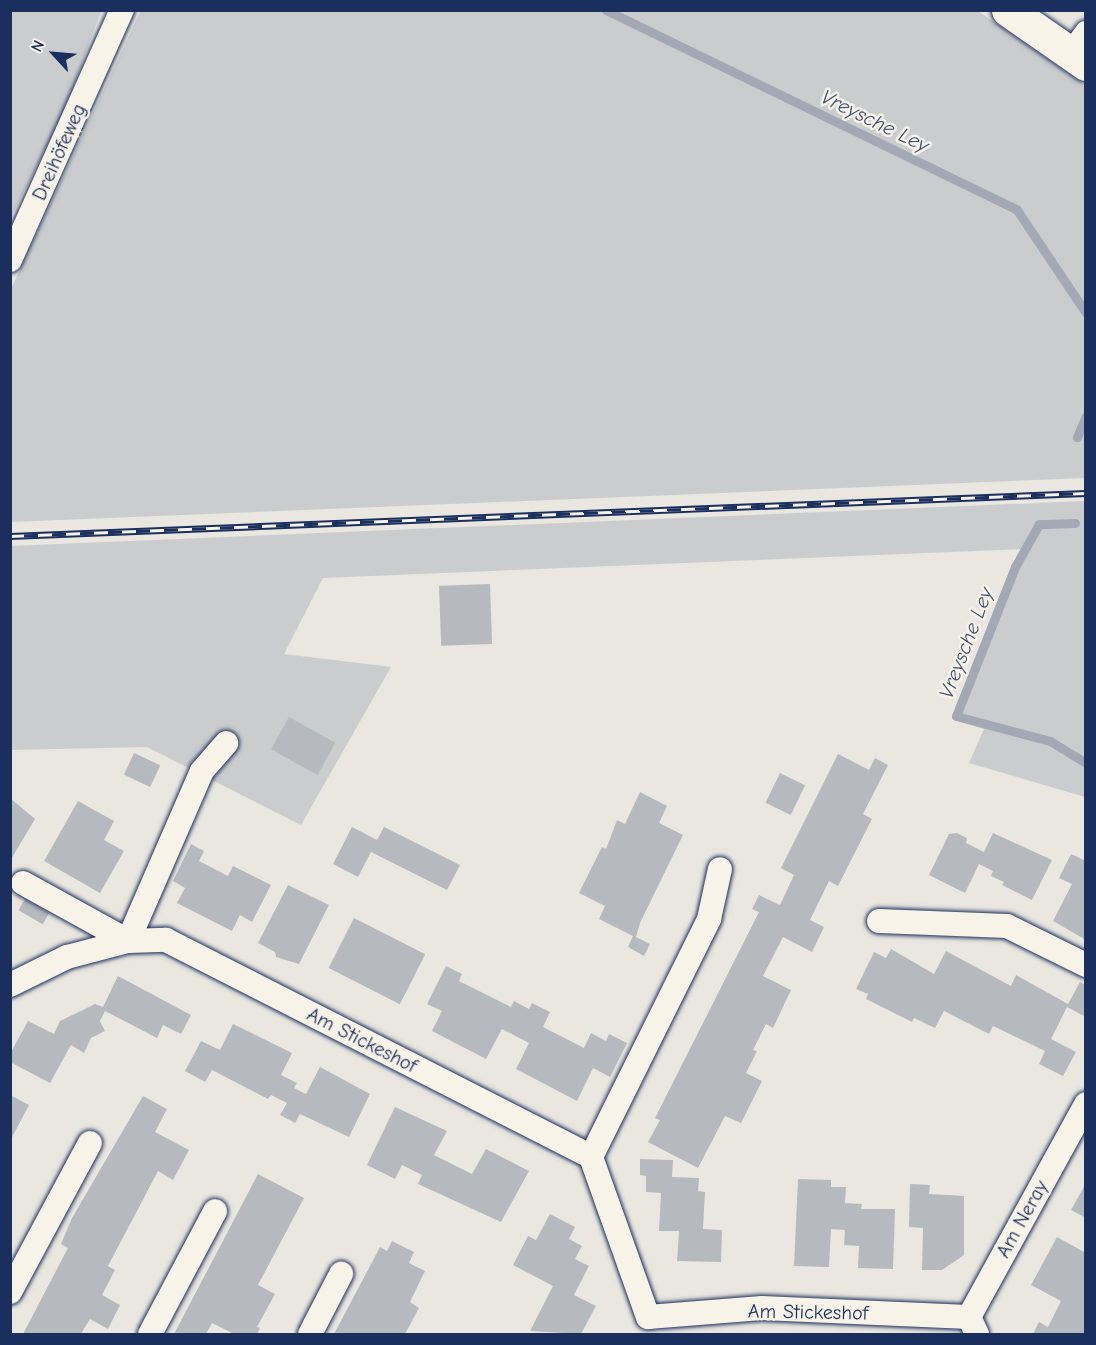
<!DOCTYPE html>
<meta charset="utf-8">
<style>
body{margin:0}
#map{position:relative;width:1096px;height:1345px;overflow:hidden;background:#eae7e0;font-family:"Comic Neue",sans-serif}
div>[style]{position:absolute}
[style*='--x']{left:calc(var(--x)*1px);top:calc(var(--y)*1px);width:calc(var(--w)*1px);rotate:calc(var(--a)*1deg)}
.green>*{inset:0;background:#cbcccd}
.stream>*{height:9px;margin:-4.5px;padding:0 4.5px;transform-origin:4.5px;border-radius:4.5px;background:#a3a8b4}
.building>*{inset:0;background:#b6babf;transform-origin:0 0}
.roads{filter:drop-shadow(0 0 2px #1b2f5e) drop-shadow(0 0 2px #1b2f5e)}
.street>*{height:24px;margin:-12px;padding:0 12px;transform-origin:12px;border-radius:12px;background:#f7f3e8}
.secondary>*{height:33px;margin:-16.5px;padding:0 16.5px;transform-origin:16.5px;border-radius:16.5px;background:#f7f3e8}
.rail>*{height:7px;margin-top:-3.5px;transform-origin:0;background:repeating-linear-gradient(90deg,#f7f3e8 0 14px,#1b2f5e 0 28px);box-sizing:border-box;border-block:2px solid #1b2f5e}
span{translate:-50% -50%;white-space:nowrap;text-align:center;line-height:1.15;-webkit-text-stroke:5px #f7f3e8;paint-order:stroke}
.street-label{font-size:20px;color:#1b2f5e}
.water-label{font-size:21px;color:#445378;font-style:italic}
.frame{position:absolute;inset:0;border:12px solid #1b2f5e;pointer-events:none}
.north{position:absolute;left:24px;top:24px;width:60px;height:60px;-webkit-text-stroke:4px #f7f3e8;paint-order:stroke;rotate:296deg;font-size:16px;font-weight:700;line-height:24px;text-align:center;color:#1b2f5e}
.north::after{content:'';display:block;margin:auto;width:21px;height:27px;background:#1b2f5e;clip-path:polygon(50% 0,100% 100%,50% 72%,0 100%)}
</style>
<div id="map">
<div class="green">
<i style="clip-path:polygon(141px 10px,978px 11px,1085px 85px,1085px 478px,11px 522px,11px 289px)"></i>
<i style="clip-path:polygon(11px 11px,101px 11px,64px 112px,11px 217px)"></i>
<i style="clip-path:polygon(1085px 501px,1085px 797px,969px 763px,984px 729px,953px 719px,1022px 549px,323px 578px,284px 654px,391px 667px,301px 825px,147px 747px,11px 750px,10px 546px)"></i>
</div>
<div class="stream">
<i style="--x:606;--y:10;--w:457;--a:25.9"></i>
<i style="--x:1017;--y:210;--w:124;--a:56.2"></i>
<i style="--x:1077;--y:437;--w:23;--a:-67"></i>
<i style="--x:1075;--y:523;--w:36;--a:178"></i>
<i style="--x:1039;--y:524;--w:49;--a:119.2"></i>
<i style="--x:1015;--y:567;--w:160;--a:111.6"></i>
<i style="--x:956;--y:716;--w:97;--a:14.9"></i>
<i style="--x:1050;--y:741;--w:42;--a:31.4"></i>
</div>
<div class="building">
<i style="left:490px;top:584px;width:60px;height:51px;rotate:88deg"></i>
<i style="left:289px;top:717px;width:53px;height:37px;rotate:29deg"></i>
<i style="left:134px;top:753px;width:29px;height:24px;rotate:25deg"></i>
<i style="clip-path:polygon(838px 754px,869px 770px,875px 758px,888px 765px,863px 814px,872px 819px,838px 886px,829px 881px,810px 920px,824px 927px,812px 952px,783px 937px,763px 976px,791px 990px,773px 1028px,766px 1024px,753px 1050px,757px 1051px,746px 1073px,762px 1081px,741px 1123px,725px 1116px,698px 1168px,648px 1142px,660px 1120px,655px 1118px,759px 912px,752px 909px,759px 895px,780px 905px,794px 875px,781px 868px)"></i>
<i style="left:780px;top:773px;width:28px;height:33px;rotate:26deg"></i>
<i style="clip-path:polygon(640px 792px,667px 806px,659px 823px,683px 835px,640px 923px,636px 937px,650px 944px,644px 956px,628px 947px,633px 936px,599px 919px,605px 906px,579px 893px,602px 847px,606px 849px,617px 820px,625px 824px)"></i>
<i style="clip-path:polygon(10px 798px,35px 819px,10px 861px)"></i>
<i style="clip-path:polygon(78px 801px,114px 821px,104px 840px,124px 851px,100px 893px,44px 861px)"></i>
<i style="clip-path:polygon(352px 827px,377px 840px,384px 827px,460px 865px,447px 890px,371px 852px,358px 877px,333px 864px)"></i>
<i style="clip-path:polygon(957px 833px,967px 838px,966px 843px,984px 852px,993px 833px,1052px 860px,1032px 900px,1002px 885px,1004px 882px,991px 876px,993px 871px,979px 864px,965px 893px,929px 875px,949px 834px)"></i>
<i style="clip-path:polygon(191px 844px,204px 851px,199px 861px,228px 876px,233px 866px,271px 885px,252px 922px,240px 915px,232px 931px,177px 903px,185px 888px,173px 881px)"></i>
<i style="clip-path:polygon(1071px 854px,1086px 861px,1086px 940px,1053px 921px,1072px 884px,1059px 878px)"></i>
<i style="clip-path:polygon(288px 885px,329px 905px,299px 964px,276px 957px,275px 952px,258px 943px)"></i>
<i style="left:25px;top:899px;width:28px;height:13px;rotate:30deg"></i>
<i style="left:354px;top:918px;width:80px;height:56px;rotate:27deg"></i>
<i style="clip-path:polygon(891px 949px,934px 974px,946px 951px,1011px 986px,1016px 975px,1068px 1004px,1080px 982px,1086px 985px,1086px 1017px,1067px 1007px,1051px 1039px,1076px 1052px,1063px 1076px,1039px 1064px,1045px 1051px,993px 1026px,989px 1034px,944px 1011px,935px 1028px,914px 1018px,912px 1022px,866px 999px,868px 994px,856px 989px,874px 952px,886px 958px)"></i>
<i style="clip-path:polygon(446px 966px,462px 974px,459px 981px,511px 1007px,514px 1001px,529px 1009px,532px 1003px,550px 1012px,543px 1027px,584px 1048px,591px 1033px,606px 1041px,609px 1034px,627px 1043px,610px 1077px,593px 1068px,577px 1101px,516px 1069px,529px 1043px,502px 1029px,486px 1059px,432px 1031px,442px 1011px,427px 1004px)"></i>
<i style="clip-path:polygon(118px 976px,191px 1015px,181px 1034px,163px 1025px,157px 1038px,105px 1011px,100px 1021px,105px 1031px,91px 1038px,84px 1053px,71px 1045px,50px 1083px,10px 1062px,10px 1054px,28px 1021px,54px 1034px,60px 1021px,95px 1004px,103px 1007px)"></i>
<i style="clip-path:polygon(233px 1024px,292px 1053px,281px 1075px,297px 1083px,294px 1088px,306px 1094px,320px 1067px,370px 1094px,349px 1137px,300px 1114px,295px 1123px,280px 1115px,287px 1103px,271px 1095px,268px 1099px,212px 1070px,205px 1082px,185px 1071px,201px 1041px,220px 1050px)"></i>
<i style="clip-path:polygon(10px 1095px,29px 1105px,10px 1141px)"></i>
<i style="clip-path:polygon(143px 1096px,167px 1109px,155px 1132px,189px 1150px,173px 1180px,158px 1171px,108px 1266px,115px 1270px,102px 1295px,120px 1305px,108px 1329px,90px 1319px,81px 1334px,23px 1334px,68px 1248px,61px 1244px,72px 1218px)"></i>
<i style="clip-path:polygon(395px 1107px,447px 1131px,434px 1155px,472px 1174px,486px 1149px,529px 1171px,501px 1222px,418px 1184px,422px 1175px,402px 1165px,395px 1179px,367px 1165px)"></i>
<i style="clip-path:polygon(640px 1159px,673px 1160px,672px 1177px,699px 1178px,698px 1191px,705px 1192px,703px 1229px,722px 1230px,721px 1262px,677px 1261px,679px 1231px,659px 1231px,661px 1193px,646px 1192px,646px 1176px,640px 1175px)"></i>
<i style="clip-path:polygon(258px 1174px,304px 1198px,258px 1285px,275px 1294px,257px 1327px,260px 1328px,257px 1334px,234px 1334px,212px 1323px,206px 1334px,174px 1334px)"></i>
<i style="clip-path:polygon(798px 1179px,831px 1180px,831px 1187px,846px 1187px,845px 1203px,862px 1204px,861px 1209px,895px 1209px,893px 1269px,858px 1268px,859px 1246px,844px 1245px,845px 1230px,831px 1229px,829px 1267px,794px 1266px)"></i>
<i style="clip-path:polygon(1086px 1183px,1086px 1218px,1071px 1210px)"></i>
<i style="clip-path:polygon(910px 1184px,930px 1185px,929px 1194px,964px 1196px,964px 1255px,942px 1270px,922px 1270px,923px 1228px,909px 1227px)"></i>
<i style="clip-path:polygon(550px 1214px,575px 1227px,569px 1239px,582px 1246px,575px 1259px,589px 1266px,574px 1295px,596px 1306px,581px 1334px,530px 1331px,553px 1286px,513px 1265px,528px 1236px,536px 1240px)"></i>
<i style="clip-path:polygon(1057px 1237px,1086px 1253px,1086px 1334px,1033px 1334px,1039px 1322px,1048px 1327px,1061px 1301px,1031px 1285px)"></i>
<i style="clip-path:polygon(392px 1241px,414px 1252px,409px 1263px,425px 1271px,410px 1302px,419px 1308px,405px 1334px,334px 1334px,380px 1247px,387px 1251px)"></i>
</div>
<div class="roads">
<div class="street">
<i style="--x:1071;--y:54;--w:26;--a:-54"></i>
<i style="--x:10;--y:260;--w:274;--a:-65.9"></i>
<i style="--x:23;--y:883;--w:120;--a:28.9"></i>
<i style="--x:128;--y:941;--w:185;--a:-66.5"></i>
<i style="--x:202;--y:771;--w:37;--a:-49"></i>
<i style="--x:879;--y:921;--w:128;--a:2.2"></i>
<i style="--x:1007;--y:926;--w:88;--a:26.3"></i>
<i style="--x:10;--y:985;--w:64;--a:-26.2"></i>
<i style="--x:67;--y:957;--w:63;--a:-14.7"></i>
<i style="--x:128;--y:941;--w:38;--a:-2"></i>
<i style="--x:166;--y:940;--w:477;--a:27"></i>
<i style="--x:591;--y:1157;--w:170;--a:70.4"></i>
<i style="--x:648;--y:1317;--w:114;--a:-4.5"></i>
<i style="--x:762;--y:1308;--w:207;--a:2.5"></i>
<i style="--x:591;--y:1157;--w:266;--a:-63.6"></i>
<i style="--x:709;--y:919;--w:51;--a:-77.6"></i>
<i style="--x:10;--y:1292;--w:169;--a:-61.8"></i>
<i style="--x:150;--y:1334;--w:139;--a:-62.1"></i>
<i style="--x:310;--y:1334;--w:68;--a:-62.7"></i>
<i style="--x:977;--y:1334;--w:19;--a:-115"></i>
<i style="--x:969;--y:1317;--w:243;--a:-61.2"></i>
</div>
<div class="secondary">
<i style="--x:1008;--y:10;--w:95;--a:34.7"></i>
</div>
</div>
<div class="rail">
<i style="--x:10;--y:536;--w:1077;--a:-2.29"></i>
</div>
<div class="street-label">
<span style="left:59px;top:152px;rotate:-66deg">Dreihöfeweg</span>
<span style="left:362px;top:1040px;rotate:27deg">Am Stickeshof</span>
<span style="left:1022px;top:1219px;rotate:-61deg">Am Neray</span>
<span style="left:808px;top:1312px;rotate:1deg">Am Stickeshof</span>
</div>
<div class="water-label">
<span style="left:875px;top:121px;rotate:26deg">Vreysche Ley</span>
<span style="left:966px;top:643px;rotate:-69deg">Vreysche Ley</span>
</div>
<div class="frame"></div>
<div class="north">N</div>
</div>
